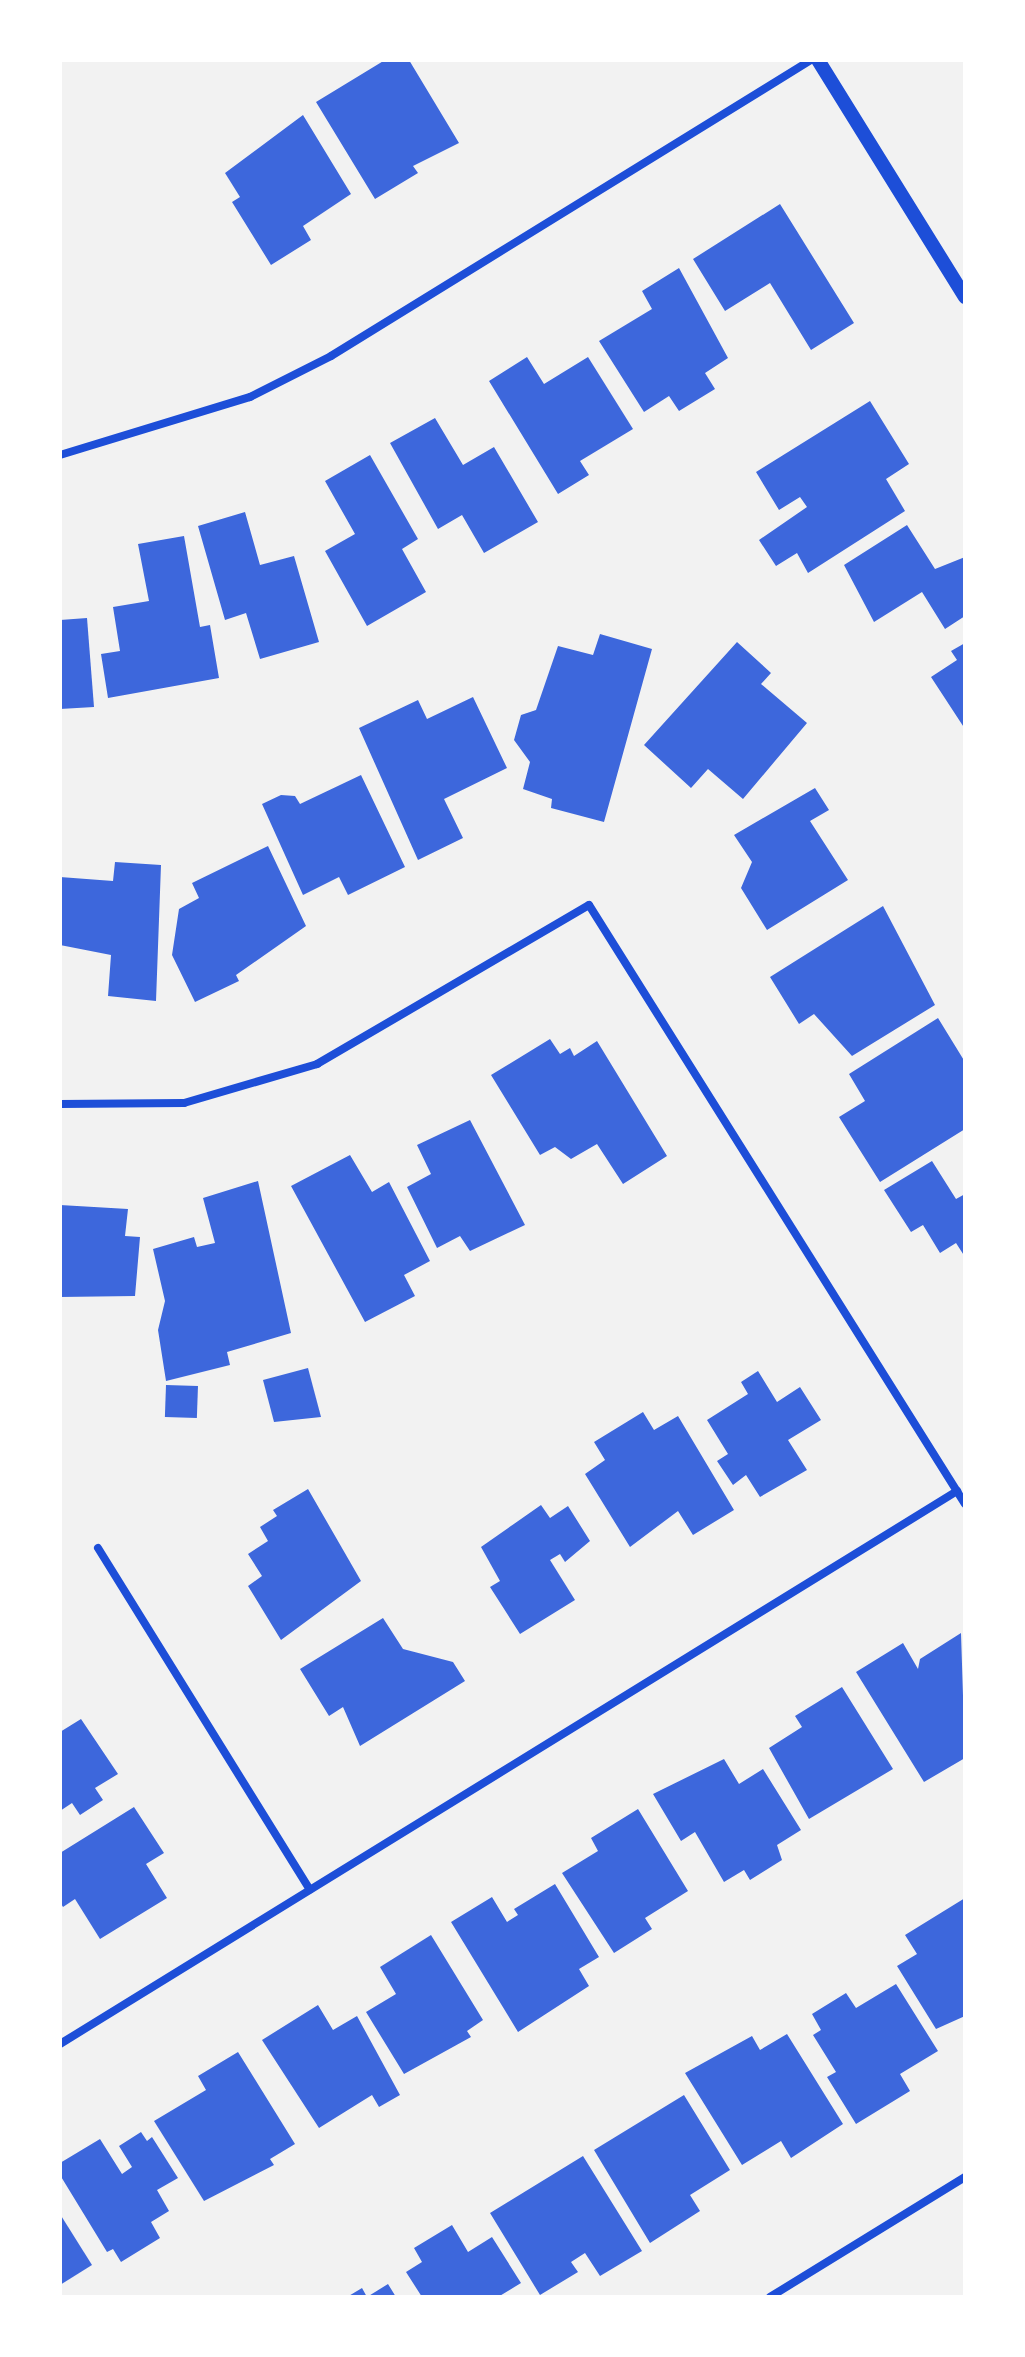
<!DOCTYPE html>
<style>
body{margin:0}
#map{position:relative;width:1025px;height:2357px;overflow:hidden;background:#f2f2f2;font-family:Inter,sans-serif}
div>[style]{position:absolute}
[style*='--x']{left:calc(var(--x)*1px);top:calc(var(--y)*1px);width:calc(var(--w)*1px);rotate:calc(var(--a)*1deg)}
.building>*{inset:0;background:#3d67dc;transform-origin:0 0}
.minor>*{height:8px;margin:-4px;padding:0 4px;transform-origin:4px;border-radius:4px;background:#1d4ed8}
.tertiary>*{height:14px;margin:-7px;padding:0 7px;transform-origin:7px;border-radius:7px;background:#1d4ed8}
span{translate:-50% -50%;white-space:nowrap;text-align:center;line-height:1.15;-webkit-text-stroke:6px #fff;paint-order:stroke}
.frame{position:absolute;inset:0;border:62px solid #fff;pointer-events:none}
</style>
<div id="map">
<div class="building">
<i style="clip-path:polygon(385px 60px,409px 60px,459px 143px,413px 166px,418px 173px,375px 199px,316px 102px)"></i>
<i style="clip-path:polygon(303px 115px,351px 194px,303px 226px,311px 240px,271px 265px,232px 202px,240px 197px,225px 173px)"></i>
<i style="clip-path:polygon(780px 204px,854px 323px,811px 350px,770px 283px,725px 311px,693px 259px)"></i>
<i style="clip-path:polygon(679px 268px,728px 358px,705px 373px,715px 389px,679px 411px,669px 396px,644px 412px,599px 341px,652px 309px,642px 291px)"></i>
<i style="clip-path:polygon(527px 357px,544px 384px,588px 357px,633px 429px,580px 461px,589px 475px,558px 494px,489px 381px)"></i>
<i style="clip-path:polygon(870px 401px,909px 464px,886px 479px,905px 511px,808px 573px,797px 553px,776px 566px,759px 540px,807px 507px,800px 497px,779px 510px,756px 472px)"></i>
<i style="clip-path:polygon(435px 418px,463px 465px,494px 447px,538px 522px,484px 553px,462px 515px,438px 529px,390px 443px)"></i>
<i style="clip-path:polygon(370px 455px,418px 539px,402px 549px,426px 592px,367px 626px,325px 551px,355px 534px,325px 481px)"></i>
<i style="clip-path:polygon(245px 512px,260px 565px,294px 556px,319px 642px,260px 659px,246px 613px,225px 620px,198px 526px)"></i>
<i style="clip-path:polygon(907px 525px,935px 569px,965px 557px,965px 616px,945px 629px,922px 592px,874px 622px,844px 565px)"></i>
<i style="clip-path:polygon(184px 536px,200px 627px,210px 625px,219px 678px,108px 698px,101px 654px,120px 651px,113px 607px,149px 601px,138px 544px)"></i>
<i style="clip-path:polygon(87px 618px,94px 707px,60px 709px,60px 620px)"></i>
<i style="clip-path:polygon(600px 634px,652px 649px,604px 822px,551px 808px,552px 799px,523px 789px,530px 762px,514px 740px,521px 715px,536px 710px,558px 646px,593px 655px)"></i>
<i style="clip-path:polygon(737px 642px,771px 673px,761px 684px,807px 723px,743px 799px,708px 769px,691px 788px,644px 745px)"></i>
<i style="clip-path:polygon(965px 643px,965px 729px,931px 677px,957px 660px,951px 651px)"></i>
<i style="clip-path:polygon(473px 697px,507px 768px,444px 799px,463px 838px,418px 860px,359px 728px,418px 700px,427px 719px)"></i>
<i style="clip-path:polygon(361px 775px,405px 867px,348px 895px,339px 877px,303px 895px,262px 804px,281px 795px,295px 796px,300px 804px)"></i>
<i style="clip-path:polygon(815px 788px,829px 810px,810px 821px,848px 880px,767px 930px,741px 888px,752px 862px,734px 835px)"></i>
<i style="clip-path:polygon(268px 846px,306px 926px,236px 975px,239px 981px,195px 1002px,172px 955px,179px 909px,199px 898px,192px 883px)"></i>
<i style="clip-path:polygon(115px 862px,161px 865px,156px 1001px,108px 996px,111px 955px,60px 945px,60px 877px,113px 881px)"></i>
<i style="clip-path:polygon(883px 906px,935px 1005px,852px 1056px,814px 1014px,799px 1024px,770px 977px)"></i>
<i style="clip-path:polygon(938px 1018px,965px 1062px,965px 1129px,880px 1182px,839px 1117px,865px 1101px,849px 1074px)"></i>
<i style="clip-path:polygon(550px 1039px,560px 1054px,570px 1048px,574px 1056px,597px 1041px,667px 1156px,623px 1184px,597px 1144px,571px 1159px,555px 1147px,540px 1155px,491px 1075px)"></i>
<i style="clip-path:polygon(470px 1120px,525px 1225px,470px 1251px,460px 1236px,437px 1248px,407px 1187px,431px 1174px,417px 1145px)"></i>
<i style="clip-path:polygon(350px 1155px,372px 1192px,389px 1182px,430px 1261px,404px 1275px,415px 1296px,365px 1322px,291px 1186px)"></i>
<i style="clip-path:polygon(932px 1161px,956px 1199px,965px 1194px,965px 1257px,956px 1243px,940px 1253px,923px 1225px,911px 1232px,884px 1190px)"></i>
<i style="clip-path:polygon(258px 1181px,291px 1333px,227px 1352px,230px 1365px,166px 1381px,158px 1330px,165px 1301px,153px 1249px,194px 1237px,197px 1247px,215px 1243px,203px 1198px)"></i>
<i style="clip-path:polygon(60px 1205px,128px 1209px,125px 1236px,140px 1237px,135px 1296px,60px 1297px)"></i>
<i style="clip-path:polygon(308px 1368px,321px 1417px,274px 1422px,263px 1380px)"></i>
<i style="clip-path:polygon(758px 1371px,777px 1402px,800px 1387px,821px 1420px,788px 1440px,807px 1470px,760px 1497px,746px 1475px,733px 1485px,717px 1461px,728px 1454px,707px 1420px,748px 1394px,741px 1382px)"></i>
<i style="left:166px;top:1385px;width:32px;height:32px;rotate:2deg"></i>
<i style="clip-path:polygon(643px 1412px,654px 1430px,678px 1416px,734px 1510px,693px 1535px,678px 1511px,630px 1547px,585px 1474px,605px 1460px,594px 1442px)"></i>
<i style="clip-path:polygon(308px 1489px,361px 1581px,281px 1640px,248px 1586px,262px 1576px,248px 1554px,268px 1541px,260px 1527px,277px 1516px,273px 1510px)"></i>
<i style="clip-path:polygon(541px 1505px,550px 1518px,568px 1506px,590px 1541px,565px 1562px,560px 1554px,550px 1560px,575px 1600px,520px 1634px,490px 1587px,500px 1581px,481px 1547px)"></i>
<i style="clip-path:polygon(383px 1618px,403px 1649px,453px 1662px,465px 1681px,360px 1746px,343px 1707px,329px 1716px,300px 1669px)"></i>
<i style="clip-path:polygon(961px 1633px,965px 1758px,924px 1782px,856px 1672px,903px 1643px,918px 1669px,920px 1659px)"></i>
<i style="clip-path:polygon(842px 1687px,893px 1769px,809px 1819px,769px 1748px,802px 1727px,795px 1716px)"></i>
<i style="clip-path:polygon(81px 1719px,118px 1774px,95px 1788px,103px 1800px,80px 1815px,72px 1803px,60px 1811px,60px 1732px)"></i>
<i style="clip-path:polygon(724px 1759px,739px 1784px,763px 1769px,801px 1830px,777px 1845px,782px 1860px,750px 1880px,744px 1870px,724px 1882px,695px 1832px,681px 1841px,653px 1794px)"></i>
<i style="clip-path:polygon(134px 1807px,164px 1853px,146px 1864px,167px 1898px,100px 1939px,75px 1899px,63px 1907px,60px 1902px,60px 1853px)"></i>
<i style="clip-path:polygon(638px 1809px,688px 1891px,645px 1918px,652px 1929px,614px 1953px,562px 1873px,598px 1851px,591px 1838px)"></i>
<i style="clip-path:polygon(555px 1884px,599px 1957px,579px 1969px,589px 1986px,518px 2032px,451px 1922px,492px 1897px,507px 1922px,518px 1915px,514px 1909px)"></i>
<i style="clip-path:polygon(965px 1898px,965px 2016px,936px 2029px,897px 1966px,917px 1954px,905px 1935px)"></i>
<i style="clip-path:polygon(431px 1935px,483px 2020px,467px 2031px,471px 2037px,404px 2074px,366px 2012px,396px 1994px,380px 1967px)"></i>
<i style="clip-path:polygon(896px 1984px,938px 2051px,900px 2074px,910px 2091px,856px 2124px,827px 2077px,836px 2072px,813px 2035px,821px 2030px,812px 2014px,846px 1993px,856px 2008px)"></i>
<i style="clip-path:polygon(318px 2005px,333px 2030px,357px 2016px,400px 2095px,379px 2107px,372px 2095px,319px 2128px,262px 2040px)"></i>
<i style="clip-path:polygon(787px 2034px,843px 2124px,791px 2158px,781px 2141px,742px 2165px,685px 2073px,752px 2036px,760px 2050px)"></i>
<i style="clip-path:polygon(238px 2052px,295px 2144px,270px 2159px,274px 2165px,204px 2201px,154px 2121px,206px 2090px,198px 2076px)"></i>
<i style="clip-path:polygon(684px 2095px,730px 2170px,690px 2195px,700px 2211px,650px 2243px,594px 2150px)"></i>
<i style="clip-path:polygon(141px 2132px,147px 2141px,152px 2137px,178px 2178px,157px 2190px,169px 2211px,151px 2222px,160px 2238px,121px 2262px,113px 2249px,107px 2252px,60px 2175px,60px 2163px,100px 2139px,122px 2174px,132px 2167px,119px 2146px)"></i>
<i style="clip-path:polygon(583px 2156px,642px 2251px,600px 2276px,585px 2253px,571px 2262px,578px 2272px,540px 2295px,490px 2213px)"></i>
<i style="clip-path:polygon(60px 2214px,92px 2265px,60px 2285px)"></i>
<i style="clip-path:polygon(452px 2225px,468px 2252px,492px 2237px,521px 2283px,498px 2297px,422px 2297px,406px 2272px,422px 2262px,414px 2248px)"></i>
<i style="clip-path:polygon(388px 2284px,396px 2297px,347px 2297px,362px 2288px,367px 2297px)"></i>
</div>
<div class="minor">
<i style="--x:60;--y:455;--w:199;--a:-17"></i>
<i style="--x:250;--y:397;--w:91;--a:-26.8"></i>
<i style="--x:331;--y:356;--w:564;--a:-31.66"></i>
<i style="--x:60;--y:1104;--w:124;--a:-0.5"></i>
<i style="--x:184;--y:1103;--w:139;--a:-16.3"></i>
<i style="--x:317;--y:1064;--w:315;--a:-30.3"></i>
<i style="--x:589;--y:905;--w:707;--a:57.88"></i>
<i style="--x:98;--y:1548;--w:402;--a:58.2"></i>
<i style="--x:60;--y:2044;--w:1054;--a:-31.65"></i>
<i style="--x:770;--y:2297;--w:229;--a:-31.6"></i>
</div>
<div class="tertiary">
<i style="--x:818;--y:60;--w:279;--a:58.2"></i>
</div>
<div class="frame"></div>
</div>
